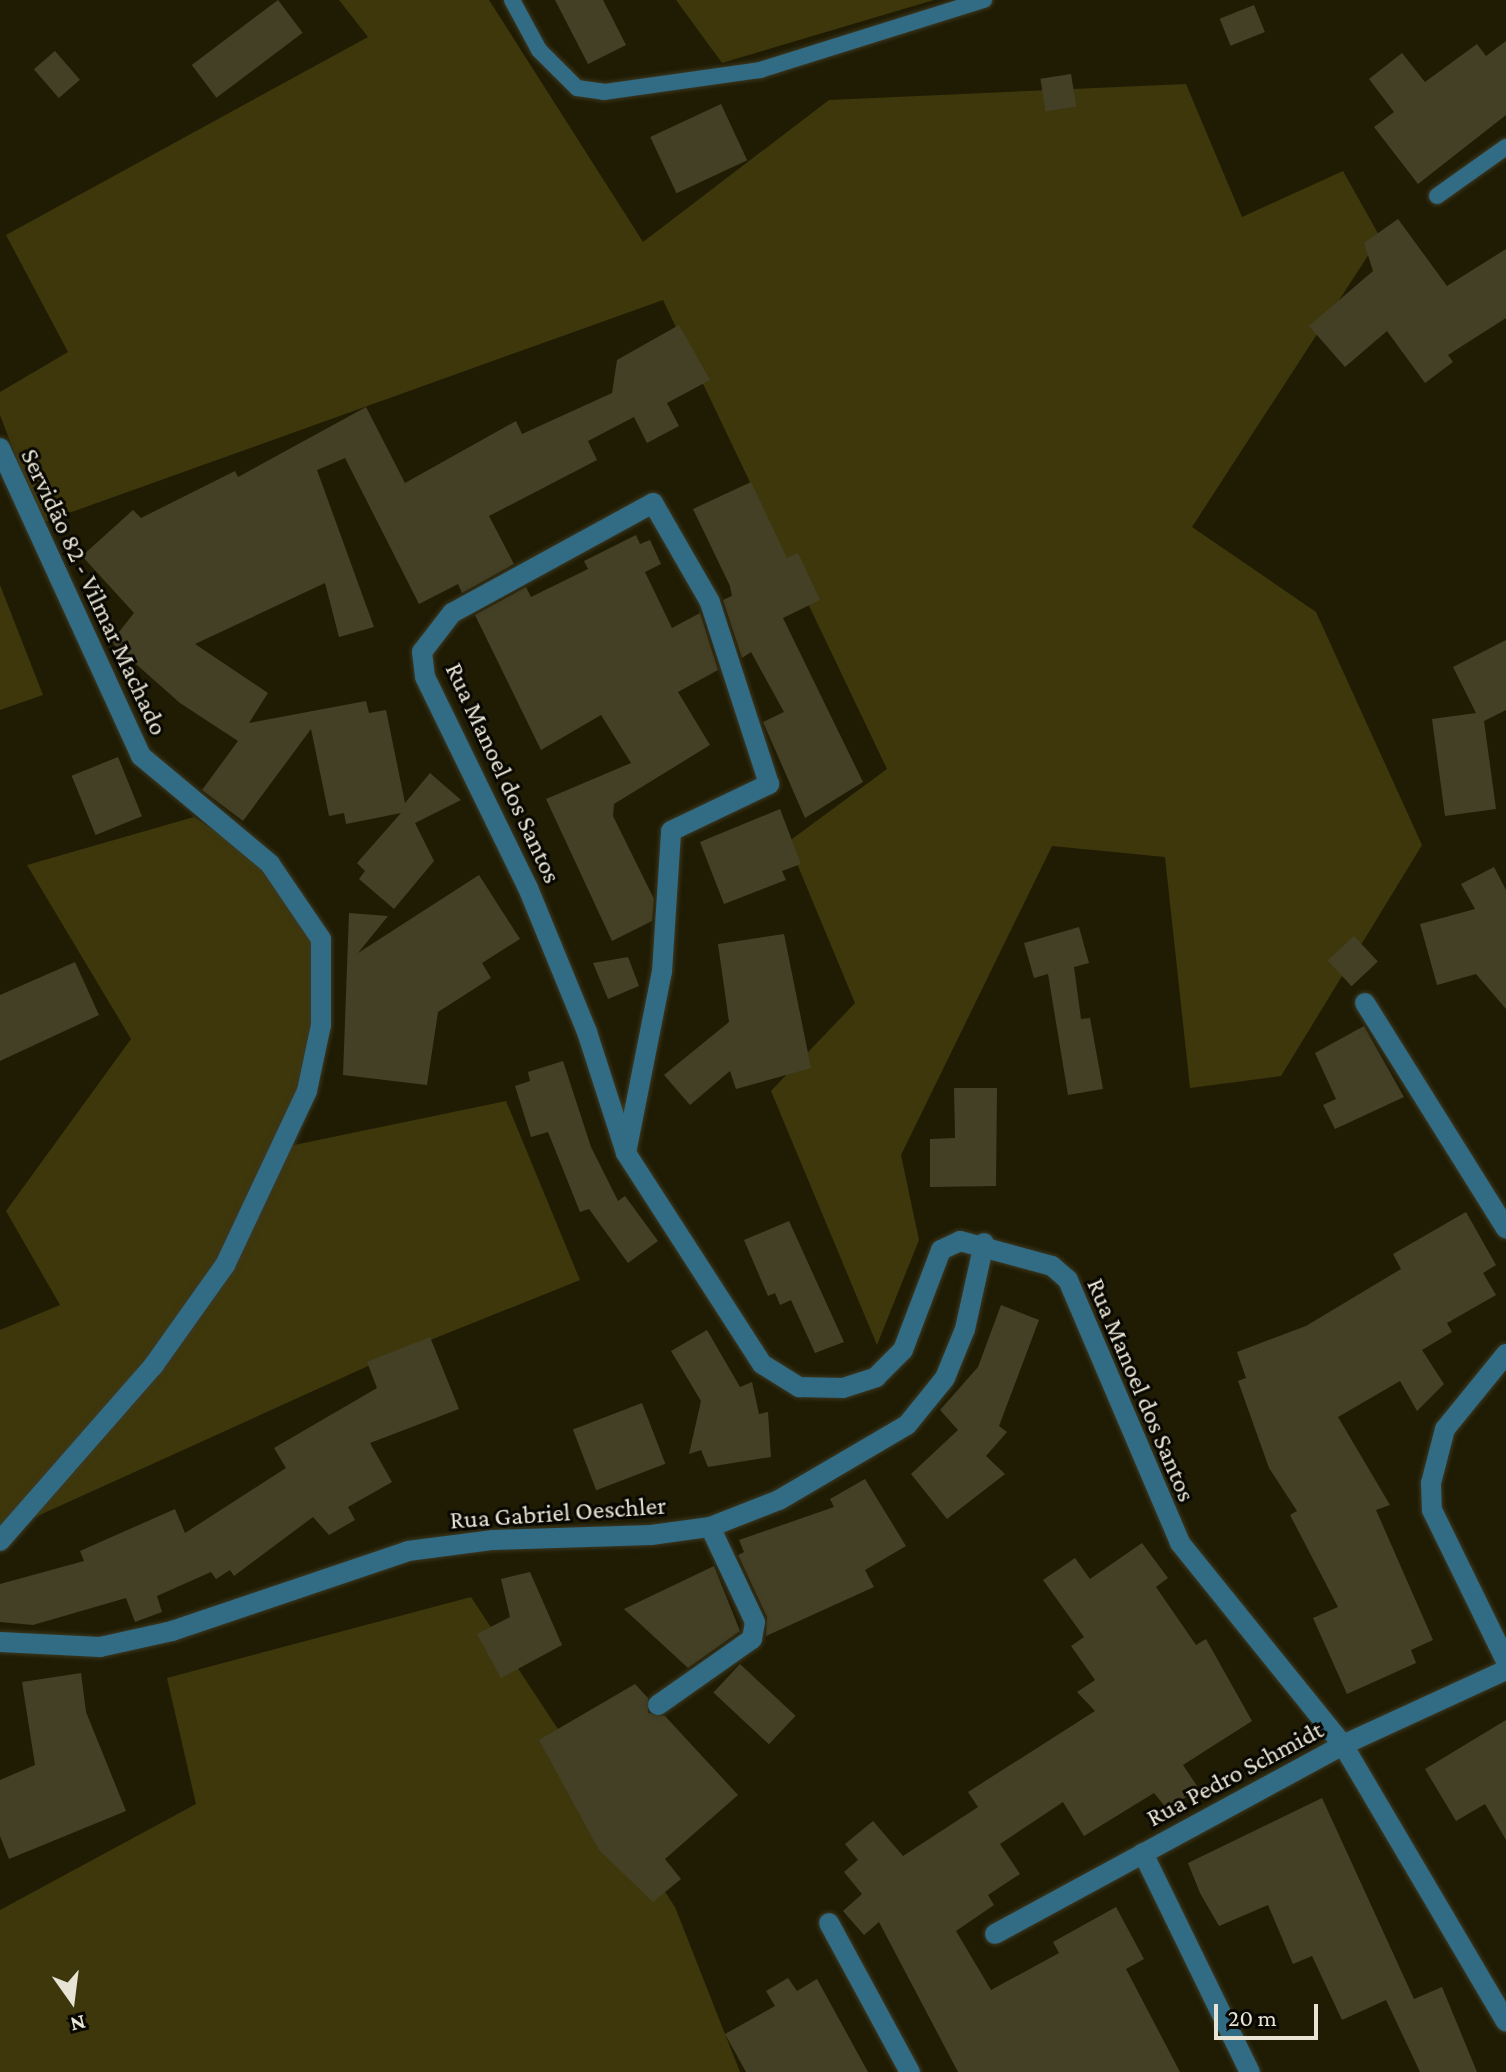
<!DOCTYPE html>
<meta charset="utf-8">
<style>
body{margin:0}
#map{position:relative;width:1506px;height:2072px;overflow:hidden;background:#201c04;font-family:"Crimson Pro",serif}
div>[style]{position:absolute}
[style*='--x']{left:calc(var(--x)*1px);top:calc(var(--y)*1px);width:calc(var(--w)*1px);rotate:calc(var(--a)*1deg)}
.green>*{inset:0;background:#3e370b}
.building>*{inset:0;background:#444026;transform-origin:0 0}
.roads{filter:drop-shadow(0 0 2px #3c3821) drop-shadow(0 0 2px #3c3821)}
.lane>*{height:16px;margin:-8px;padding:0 8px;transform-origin:8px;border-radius:8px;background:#326b84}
.street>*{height:20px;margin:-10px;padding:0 10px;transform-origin:10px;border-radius:10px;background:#326b84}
span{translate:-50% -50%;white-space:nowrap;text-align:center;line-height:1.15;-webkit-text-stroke:6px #080701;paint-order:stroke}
.street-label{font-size:26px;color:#e7e4d5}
.north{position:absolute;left:32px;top:1960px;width:80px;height:80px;-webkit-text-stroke:6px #080701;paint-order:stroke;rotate:166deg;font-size:22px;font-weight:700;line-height:32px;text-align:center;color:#e7e4d5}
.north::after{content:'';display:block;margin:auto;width:28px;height:36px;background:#e7e4d5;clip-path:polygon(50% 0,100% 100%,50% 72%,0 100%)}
.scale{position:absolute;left:1214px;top:2004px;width:104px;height:36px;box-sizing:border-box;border:4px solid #e7e4d5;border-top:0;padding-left:10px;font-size:24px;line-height:28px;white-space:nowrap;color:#e7e4d5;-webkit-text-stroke:6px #080701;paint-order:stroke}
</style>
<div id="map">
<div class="green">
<i style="clip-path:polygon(339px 0,489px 0,643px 242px,829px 100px,1186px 84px,1242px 217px,1343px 171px,1380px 237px,1192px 527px,1316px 612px,1422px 845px,1281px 1076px,1190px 1088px,1165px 857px,1052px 846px,901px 1155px,919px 1240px,877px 1345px,771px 1091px,855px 1003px,788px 842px,887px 769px,663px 300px,41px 523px,0 415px,0 392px,68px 352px,6px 235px,368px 37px)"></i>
<i style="clip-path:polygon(676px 0,934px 0,722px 63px)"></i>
<i style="clip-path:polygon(0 585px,43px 695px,0 710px)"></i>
<i style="clip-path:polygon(194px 817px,263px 864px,312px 943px,313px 1020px,301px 1088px,275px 1149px,506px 1101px,580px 1280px,388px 1357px,0 1533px,0 1330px,60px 1305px,6px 1211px,131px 1039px,27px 865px)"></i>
<i style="clip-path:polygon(471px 1597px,675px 1907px,740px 2072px,0 2072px,0 1910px,196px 1804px,167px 1678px)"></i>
</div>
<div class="building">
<i style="left:278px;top:0;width:41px;height:108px;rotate:53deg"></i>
<i style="clip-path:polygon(555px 0,603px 0,626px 45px,588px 64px)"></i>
<i style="left:1254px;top:5px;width:29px;height:37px;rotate:68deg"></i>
<i style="clip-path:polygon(1506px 41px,1506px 115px,1418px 184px,1374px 127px,1394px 112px,1369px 79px,1402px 53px,1425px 82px,1477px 44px,1486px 56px)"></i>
<i style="left:55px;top:51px;width:38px;height:28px;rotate:49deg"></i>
<i style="left:1071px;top:74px;width:33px;height:31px;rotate:81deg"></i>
<i style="left:721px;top:104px;width:62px;height:78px;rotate:65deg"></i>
<i style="clip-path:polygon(1398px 219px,1447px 286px,1506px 249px,1506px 318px,1448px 355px,1453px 362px,1425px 383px,1387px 331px,1345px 367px,1309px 326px,1373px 271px,1364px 243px)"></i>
<i style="clip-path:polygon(679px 325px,710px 380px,667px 403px,679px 426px,647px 443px,634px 417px,588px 441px,597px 460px,489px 516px,514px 564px,462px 593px,458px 584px,419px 604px,345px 458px,317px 470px,374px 627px,339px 637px,325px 583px,195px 644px,268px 693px,249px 723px,366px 701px,369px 713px,386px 710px,405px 803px,430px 773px,461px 800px,415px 823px,434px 861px,394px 909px,359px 879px,365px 871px,357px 863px,401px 813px,346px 824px,344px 813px,329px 816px,311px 729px,243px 821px,202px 790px,238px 741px,180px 703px,111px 642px,134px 613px,82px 556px,133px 510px,141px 518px,235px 471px,238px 477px,366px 407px,405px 483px,516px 421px,522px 434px,612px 393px,617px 360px)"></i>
<i style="clip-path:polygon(751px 482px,787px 558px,798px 553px,820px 600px,783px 618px,863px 782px,805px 818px,763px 722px,784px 712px,751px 652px,742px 658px,723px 600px,732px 596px,730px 586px,693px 509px)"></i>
<i style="clip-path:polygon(636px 535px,640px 544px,650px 540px,661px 564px,645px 572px,672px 628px,700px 613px,718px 670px,678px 692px,710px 745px,614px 804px,613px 816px,654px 899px,652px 921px,612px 941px,546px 799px,631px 763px,601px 715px,541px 750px,475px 615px,526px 587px,531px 597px,588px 569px,584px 561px)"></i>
<i style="clip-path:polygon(1506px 640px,1506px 710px,1484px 721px,1496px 809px,1445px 816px,1432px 719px,1476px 713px,1453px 667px)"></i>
<i style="left:118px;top:757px;width:64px;height:50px;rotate:68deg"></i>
<i style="clip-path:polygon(780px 809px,801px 864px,782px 871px,786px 880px,724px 904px,700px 842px)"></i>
<i style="clip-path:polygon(1494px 867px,1506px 890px,1506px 1009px,1476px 974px,1437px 985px,1420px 924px,1475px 909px,1461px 884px)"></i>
<i style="clip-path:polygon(479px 875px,520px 939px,482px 963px,491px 978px,438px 1012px,427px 1085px,343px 1075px,349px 913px,388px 916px,358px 953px)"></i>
<i style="clip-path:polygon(1079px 927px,1089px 963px,1074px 967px,1081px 1019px,1090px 1018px,1103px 1089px,1068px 1095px,1048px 974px,1034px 978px,1024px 943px)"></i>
<i style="clip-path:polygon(784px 934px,811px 1068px,736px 1089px,730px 1071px,690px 1105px,664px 1075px,729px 1022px,718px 944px)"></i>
<i style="left:1354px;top:936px;width:35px;height:36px;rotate:47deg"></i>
<i style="clip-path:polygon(628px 957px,639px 986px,608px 999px,593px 963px)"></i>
<i style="clip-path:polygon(75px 962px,99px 1015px,0 1061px,0 995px)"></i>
<i style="clip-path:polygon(1364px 1026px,1404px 1097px,1335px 1129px,1323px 1105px,1336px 1099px,1315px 1053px)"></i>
<i style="clip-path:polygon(563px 1061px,591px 1147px,618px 1201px,625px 1196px,658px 1241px,628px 1263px,589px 1209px,580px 1212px,548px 1132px,531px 1137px,515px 1086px,530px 1081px,528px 1072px)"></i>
<i style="clip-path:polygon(954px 1088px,997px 1088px,996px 1186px,930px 1187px,930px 1139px,955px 1138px)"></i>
<i style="clip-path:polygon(1466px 1212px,1496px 1265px,1483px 1273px,1496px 1295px,1447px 1323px,1452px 1332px,1422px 1350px,1444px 1384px,1417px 1411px,1400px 1381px,1338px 1417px,1390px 1505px,1376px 1510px,1433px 1640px,1411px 1650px,1416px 1663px,1347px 1694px,1313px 1618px,1338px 1607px,1290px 1515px,1297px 1511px,1269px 1468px,1238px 1381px,1246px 1378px,1237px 1352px,1306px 1326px,1401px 1269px,1393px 1254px)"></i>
<i style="clip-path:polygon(789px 1221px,844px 1342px,815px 1353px,791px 1300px,780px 1305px,775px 1293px,768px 1296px,744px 1240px)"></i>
<i style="clip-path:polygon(1001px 1305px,1039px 1320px,999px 1426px,1007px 1432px,986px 1456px,1005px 1474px,947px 1519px,911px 1474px,958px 1430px,940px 1410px,978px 1367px)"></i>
<i style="clip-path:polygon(707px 1330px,740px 1387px,752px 1382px,759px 1414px,768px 1412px,771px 1457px,708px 1467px,701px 1450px,689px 1454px,701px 1401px,671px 1351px)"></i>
<i style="clip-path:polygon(430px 1337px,459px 1409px,370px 1443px,392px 1482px,348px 1507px,355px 1520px,329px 1535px,313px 1517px,234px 1576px,230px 1570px,216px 1579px,211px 1572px,157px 1596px,162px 1612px,135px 1622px,126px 1598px,33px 1625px,0 1622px,0 1584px,84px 1561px,80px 1551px,175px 1509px,185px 1533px,286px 1468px,274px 1448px,377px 1388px,367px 1362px)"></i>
<i style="left:642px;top:1403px;width:65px;height:74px;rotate:69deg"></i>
<i style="clip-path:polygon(865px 1479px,906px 1546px,865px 1570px,874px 1587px,766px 1636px,767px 1617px,738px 1555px,744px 1552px,739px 1540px,834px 1507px,830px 1499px)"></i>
<i style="clip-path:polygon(1142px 1543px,1168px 1578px,1156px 1587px,1196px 1645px,1206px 1639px,1252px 1721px,1183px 1765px,1199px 1789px,1167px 1809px,1154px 1793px,1084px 1836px,1063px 1802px,1000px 1844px,1020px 1874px,988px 1895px,994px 1905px,956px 1931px,991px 1990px,1059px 1953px,1053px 1942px,1116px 1907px,1144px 1959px,1126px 1969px,1180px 2072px,958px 2072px,879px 1922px,864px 1935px,843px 1911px,862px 1894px,844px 1872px,858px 1860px,845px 1844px,873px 1821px,903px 1856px,978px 1807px,968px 1792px,1095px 1711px,1077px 1692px,1095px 1680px,1071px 1646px,1084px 1637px,1043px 1580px,1075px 1558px,1090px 1579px)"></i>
<i style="clip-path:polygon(714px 1566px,740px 1631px,688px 1668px,624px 1609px)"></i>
<i style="clip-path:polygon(530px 1572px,562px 1645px,501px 1678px,477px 1634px,510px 1617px,501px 1579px)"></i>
<i style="left:740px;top:1664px;width:76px;height:39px;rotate:43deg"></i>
<i style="clip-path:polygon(81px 1673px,86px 1712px,126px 1811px,9px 1859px,0 1836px,0 1780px,35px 1765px,22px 1682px)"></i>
<i style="clip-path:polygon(635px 1684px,648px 1698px,648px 1713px,665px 1716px,738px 1795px,665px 1859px,681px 1879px,653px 1902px,599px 1850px,539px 1740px)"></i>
<i style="clip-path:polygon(1506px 1720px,1506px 1840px,1485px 1804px,1456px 1821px,1425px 1769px)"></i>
<i style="clip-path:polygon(1322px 1798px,1414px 1999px,1442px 1987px,1477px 2072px,1420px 2072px,1386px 2000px,1342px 2020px,1312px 1956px,1293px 1964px,1268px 1905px,1219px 1926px,1200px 1893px,1188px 1863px)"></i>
<i style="clip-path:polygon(788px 1978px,797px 1991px,817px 1979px,868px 2072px,746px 2072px,725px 2034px,775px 2006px,766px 1991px)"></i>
</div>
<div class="roads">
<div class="lane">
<i style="--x:512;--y:0;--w:57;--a:61.6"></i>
<i style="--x:539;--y:50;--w:54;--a:45"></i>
<i style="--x:577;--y:88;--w:27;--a:8"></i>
<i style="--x:604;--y:92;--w:158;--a:-8"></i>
<i style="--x:760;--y:70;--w:235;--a:-17.4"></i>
<i style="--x:1437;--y:196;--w:85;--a:-35.4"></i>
</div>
<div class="street">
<i style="--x:0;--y:448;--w:339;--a:65.4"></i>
<i style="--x:141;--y:756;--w:168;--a:39.9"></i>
<i style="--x:270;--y:864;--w:91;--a:55.8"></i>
<i style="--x:321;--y:939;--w:86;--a:90"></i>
<i style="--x:321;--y:1025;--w:67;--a:102"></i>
<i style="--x:307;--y:1091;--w:192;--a:115.2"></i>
<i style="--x:225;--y:1265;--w:123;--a:125.4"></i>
<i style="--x:154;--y:1365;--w:234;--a:131.2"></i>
<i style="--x:1365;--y:1003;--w:266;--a:58"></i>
<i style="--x:626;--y:1153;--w:185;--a:-78.8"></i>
<i style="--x:662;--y:972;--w:141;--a:-86.3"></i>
<i style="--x:671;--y:831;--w:109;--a:-25.6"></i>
<i style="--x:769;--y:784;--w:191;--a:-108"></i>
<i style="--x:710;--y:602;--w:114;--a:-119.9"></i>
<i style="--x:653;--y:503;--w:229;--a:151.3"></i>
<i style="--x:452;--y:613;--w:49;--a:127.6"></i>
<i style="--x:422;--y:652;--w:25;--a:83"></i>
<i style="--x:425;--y:677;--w:235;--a:64"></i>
<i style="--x:528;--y:888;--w:156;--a:67.7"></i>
<i style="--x:587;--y:1032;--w:127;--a:72.1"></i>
<i style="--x:626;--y:1153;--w:251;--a:57.2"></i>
<i style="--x:762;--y:1364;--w:44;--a:31.9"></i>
<i style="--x:799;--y:1387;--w:44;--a:1.3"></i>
<i style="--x:843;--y:1388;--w:35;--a:-18"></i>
<i style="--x:876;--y:1377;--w:38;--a:-45"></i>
<i style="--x:903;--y:1350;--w:107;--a:-69.2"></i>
<i style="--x:941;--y:1250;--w:21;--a:-25"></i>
<i style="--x:960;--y:1241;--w:95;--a:15.2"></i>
<i style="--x:1052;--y:1266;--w:21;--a:41"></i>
<i style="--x:1068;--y:1280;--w:286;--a:66.9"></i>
<i style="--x:1180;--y:1543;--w:260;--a:51.1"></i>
<i style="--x:1343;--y:1745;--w:321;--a:59.5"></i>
<i style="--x:1506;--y:1354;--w:97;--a:129.1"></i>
<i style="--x:1445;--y:1429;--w:56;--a:104.5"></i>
<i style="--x:1431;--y:1483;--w:27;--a:88"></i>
<i style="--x:1432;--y:1510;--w:168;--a:63.9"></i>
<i style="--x:0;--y:1642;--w:100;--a:2.9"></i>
<i style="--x:100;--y:1647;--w:74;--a:-12.5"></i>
<i style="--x:172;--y:1631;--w:249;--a:-18.7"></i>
<i style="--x:408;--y:1551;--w:86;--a:-7.4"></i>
<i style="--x:493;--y:1540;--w:158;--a:-1.8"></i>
<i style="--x:651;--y:1535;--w:60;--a:-7.7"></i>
<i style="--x:710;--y:1527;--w:74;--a:-21.4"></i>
<i style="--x:779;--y:1500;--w:148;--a:-30.4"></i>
<i style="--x:907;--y:1425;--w:60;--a:-51"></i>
<i style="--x:945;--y:1378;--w:53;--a:-67.8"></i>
<i style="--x:965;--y:1329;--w:88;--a:-77.5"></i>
<i style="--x:658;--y:1705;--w:115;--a:-35.1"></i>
<i style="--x:752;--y:1639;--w:17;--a:-80"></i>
<i style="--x:755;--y:1622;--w:105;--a:-115.3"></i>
<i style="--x:1143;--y:1853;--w:244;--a:64"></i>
<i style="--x:829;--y:1923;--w:170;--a:61.5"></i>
<i style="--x:995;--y:1934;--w:396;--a:-28.5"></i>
<i style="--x:1343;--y:1745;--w:179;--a:-24.7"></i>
</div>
</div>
<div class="street-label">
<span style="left:94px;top:592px;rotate:65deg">Servidão 82 - Vilmar Machado</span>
<span style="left:503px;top:773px;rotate:65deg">Rua Manoel dos Santos</span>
<span style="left:1141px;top:1390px;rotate:67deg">Rua Manoel dos Santos</span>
<span style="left:558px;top:1513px;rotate:-4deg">Rua Gabriel Oeschler</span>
<span style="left:1235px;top:1774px;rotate:-28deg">Rua Pedro Schmidt</span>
</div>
<div class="north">N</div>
<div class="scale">20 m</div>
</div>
